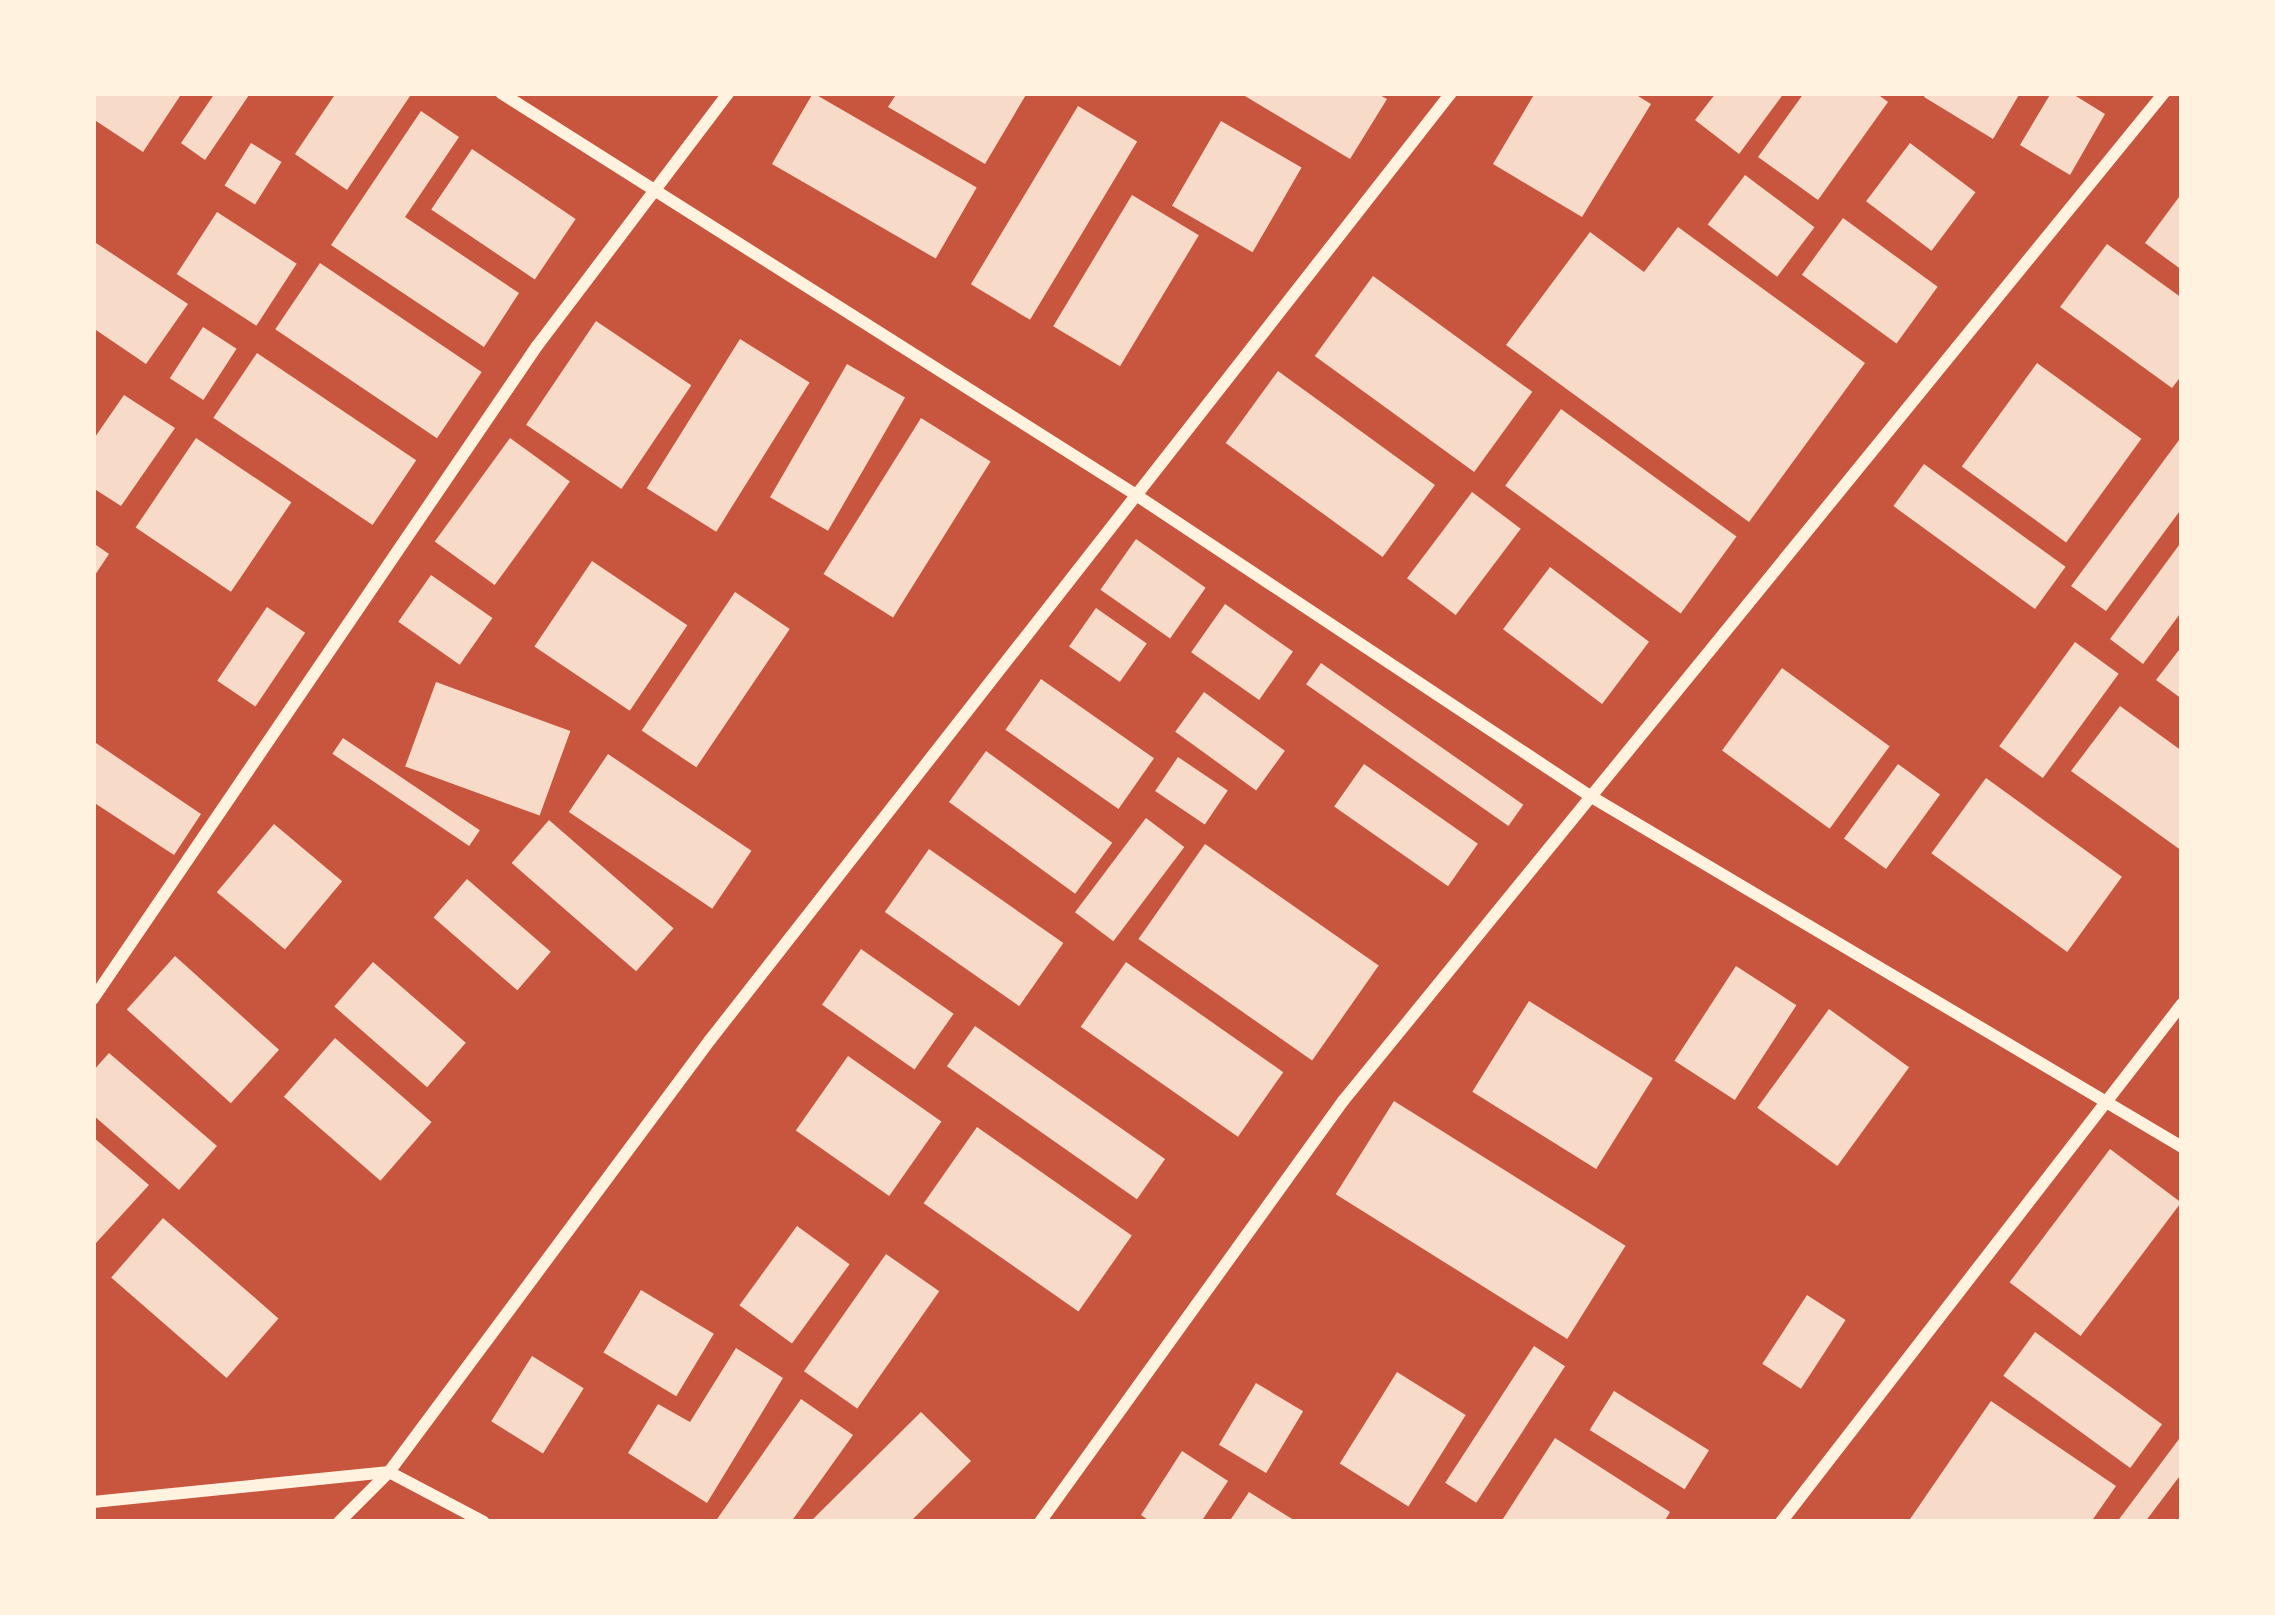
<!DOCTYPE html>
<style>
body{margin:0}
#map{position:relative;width:2275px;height:1615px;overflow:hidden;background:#c8553d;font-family:"Noto Sans",sans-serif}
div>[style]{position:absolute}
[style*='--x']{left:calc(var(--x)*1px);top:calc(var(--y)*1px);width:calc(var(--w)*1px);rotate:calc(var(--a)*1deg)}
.building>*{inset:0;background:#f7dbc8;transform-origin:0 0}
.minor>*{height:12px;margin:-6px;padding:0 6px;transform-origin:6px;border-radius:6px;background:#fff3e0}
span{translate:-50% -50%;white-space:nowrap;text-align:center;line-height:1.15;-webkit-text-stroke:12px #fff3e0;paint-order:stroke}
.frame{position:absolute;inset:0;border:96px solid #fff3e0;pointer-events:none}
</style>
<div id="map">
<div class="building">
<i style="clip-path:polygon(93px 93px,182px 93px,143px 152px,93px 119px)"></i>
<i style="clip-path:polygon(215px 93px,249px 95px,205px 160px,181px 143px)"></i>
<i style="clip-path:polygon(336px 93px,412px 93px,347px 190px,295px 154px)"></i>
<i style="left:813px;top:93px;width:189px;height:82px;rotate:30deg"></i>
<i style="clip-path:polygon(897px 93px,1027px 93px,985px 164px,888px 107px)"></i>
<i style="clip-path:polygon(1240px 93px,1376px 93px,1387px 99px,1350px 159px)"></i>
<i style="clip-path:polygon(1535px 93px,1633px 93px,1651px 104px,1582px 217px,1493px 164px)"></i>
<i style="clip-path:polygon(1716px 93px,1784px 93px,1739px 154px,1695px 120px)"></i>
<i style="clip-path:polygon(1804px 93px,1876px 93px,1888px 102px,1818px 200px,1758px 157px)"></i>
<i style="clip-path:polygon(1926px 93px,2020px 93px,1993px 139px,1924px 97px)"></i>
<i style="clip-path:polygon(2051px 93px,2071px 93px,2105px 114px,2070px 175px,2020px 145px)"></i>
<i style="left:1078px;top:106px;width:69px;height:208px;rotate:31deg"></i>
<i style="clip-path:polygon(421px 111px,459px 137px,405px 217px,519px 293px,484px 347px,331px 245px)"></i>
<i style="left:1221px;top:121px;width:93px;height:98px;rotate:30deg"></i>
<i style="left:251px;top:143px;width:36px;height:50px;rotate:32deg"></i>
<i style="left:1910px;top:143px;width:82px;height:73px;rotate:37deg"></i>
<i style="left:472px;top:149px;width:125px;height:73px;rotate:34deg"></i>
<i style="left:1745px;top:175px;width:87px;height:62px;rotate:37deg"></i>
<i style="clip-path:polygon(2182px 193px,2182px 270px,2145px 243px)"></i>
<i style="left:1132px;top:195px;width:78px;height:153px;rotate:31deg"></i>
<i style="left:217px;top:212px;width:95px;height:74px;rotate:33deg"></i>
<i style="left:1843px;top:218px;width:117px;height:70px;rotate:36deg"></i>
<i style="clip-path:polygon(1678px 227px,1865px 363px,1749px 522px,1506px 345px,1590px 232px,1644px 272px)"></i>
<i style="clip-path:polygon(93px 241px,188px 304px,146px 364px,93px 328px)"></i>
<i style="clip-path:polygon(2107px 244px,2182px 298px,2182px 375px,2172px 388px,2060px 307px)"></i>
<i style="left:320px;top:263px;width:195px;height:80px;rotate:34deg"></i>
<i style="left:1373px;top:276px;width:197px;height:99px;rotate:36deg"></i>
<i style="left:596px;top:321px;width:115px;height:125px;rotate:34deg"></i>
<i style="left:203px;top:327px;width:40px;height:61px;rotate:33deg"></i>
<i style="left:740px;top:339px;width:82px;height:176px;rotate:32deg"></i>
<i style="left:257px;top:353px;width:192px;height:78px;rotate:34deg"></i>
<i style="left:2037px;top:363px;width:129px;height:128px;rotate:36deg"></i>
<i style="left:847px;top:364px;width:67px;height:154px;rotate:30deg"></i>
<i style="left:1278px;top:371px;width:194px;height:89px;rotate:36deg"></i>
<i style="clip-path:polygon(124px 395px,175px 428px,121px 506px,93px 488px,93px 440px)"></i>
<i style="left:1561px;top:409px;width:217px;height:95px;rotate:36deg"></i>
<i style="left:921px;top:418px;width:82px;height:184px;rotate:32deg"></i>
<i style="clip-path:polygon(2182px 436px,2182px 508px,2106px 611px,2071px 586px)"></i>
<i style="left:196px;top:438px;width:115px;height:108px;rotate:34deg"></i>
<i style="left:510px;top:438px;width:74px;height:128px;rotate:36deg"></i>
<i style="left:1924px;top:464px;width:175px;height:52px;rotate:36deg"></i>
<i style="left:1472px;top:492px;width:61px;height:108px;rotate:37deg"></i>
<i style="left:1136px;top:539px;width:85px;height:62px;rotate:35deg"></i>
<i style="clip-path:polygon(2182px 541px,2182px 611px,2143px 664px,2110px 639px)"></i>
<i style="clip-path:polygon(93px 543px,109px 554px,93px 578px)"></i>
<i style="left:592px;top:561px;width:115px;height:103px;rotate:34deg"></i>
<i style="left:1550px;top:567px;width:124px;height:78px;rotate:37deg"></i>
<i style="left:431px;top:575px;width:75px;height:57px;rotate:35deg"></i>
<i style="left:735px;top:592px;width:66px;height:167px;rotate:34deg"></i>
<i style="left:1225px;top:604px;width:83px;height:59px;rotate:35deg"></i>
<i style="left:267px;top:607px;width:46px;height:89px;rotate:34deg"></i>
<i style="left:1096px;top:608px;width:62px;height:47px;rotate:35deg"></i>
<i style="left:2075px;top:642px;width:54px;height:129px;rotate:36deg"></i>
<i style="clip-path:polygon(2182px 646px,2182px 699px,2156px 680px)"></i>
<i style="left:1321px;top:663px;width:247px;height:26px;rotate:35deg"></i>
<i style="left:1782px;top:668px;width:133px;height:102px;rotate:36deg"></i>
<i style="left:1041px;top:679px;width:138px;height:62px;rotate:35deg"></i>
<i style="left:436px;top:682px;width:143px;height:90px;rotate:20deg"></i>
<i style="left:1204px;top:692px;width:100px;height:49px;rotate:36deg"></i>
<i style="clip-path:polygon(2120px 706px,2182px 751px,2182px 851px,2071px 771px)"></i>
<i style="left:343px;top:738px;width:165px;height:19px;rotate:34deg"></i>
<i style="clip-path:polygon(93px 741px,201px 814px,174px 855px,93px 802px)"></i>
<i style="left:986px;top:751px;width:156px;height:63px;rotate:36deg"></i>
<i style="left:608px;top:754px;width:173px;height:70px;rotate:34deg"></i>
<i style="left:1178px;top:757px;width:60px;height:41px;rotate:34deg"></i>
<i style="left:1364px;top:764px;width:139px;height:52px;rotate:35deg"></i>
<i style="left:1898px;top:764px;width:52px;height:92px;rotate:36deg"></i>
<i style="left:1986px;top:778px;width:168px;height:93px;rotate:36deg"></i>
<i style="left:1146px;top:818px;width:48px;height:118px;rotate:37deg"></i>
<i style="left:549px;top:820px;width:165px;height:57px;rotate:41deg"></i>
<i style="left:274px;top:824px;width:89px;height:89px;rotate:40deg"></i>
<i style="left:1205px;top:844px;width:212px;height:116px;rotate:35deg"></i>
<i style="left:929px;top:849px;width:164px;height:77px;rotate:35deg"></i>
<i style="left:467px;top:879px;width:111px;height:51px;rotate:41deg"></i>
<i style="left:861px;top:949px;width:113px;height:68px;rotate:35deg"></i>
<i style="left:175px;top:956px;width:140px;height:72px;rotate:42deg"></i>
<i style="left:373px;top:962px;width:123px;height:59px;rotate:41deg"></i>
<i style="left:1126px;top:962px;width:192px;height:79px;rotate:35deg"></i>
<i style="left:1736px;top:966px;width:72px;height:113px;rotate:33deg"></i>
<i style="left:1529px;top:1001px;width:146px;height:107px;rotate:32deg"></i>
<i style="left:1829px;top:1009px;width:99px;height:122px;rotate:36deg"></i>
<i style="left:975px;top:1026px;width:232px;height:49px;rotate:35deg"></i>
<i style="left:335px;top:1038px;width:128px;height:78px;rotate:41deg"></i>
<i style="clip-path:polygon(109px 1053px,217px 1146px,179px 1190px,93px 1115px,93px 1071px)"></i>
<i style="left:848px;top:1056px;width:114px;height:91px;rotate:35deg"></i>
<i style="left:1394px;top:1101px;width:273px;height:110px;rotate:32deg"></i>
<i style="left:977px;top:1127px;width:189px;height:93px;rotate:35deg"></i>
<i style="clip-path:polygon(93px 1137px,149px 1185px,96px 1243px,93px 1240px)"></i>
<i style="left:2110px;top:1149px;width:89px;height:167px;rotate:37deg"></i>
<i style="left:163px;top:1218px;width:153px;height:79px;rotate:41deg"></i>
<i style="left:797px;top:1226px;width:65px;height:98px;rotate:36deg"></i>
<i style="left:886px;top:1254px;width:65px;height:143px;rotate:35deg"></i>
<i style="left:641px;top:1290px;width:85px;height:73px;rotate:31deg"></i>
<i style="left:1807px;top:1295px;width:46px;height:82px;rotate:33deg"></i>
<i style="left:2035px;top:1332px;width:157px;height:54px;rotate:36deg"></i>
<i style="left:1534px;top:1346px;width:37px;height:163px;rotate:33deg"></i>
<i style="clip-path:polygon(736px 1348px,783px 1378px,707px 1503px,628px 1453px,658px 1404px,690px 1422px)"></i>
<i style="left:532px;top:1356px;width:61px;height:77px;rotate:32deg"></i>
<i style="left:1397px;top:1372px;width:81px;height:108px;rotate:32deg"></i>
<i style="left:1256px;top:1383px;width:55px;height:72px;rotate:31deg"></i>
<i style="left:1614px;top:1391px;width:112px;height:46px;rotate:32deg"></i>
<i style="clip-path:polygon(801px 1399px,853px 1435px,791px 1522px,715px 1522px)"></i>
<i style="clip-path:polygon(1991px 1401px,2116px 1486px,2091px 1522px,1908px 1522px)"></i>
<i style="clip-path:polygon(921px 1412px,971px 1461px,910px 1522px,810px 1522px)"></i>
<i style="clip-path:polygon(2182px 1435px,2182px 1473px,2145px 1522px,2117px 1522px)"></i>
<i style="clip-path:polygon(1555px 1438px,1670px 1512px,1664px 1522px,1501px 1522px)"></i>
<i style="clip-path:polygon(1182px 1451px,1228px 1481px,1201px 1522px,1151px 1522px,1141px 1515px)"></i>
<i style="clip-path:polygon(1249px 1492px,1297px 1522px,1229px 1522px)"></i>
</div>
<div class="minor">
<i style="--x:501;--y:93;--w:748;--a:32.33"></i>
<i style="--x:1133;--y:493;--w:548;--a:33.55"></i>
<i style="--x:1590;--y:796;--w:688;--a:30.66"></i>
<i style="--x:93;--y:999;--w:790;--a:-55.79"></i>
<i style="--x:537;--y:346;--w:317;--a:-52.9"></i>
<i style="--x:93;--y:1502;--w:298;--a:-5.8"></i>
<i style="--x:389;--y:1472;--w:107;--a:27.8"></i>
<i style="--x:339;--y:1522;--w:71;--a:-45"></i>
<i style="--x:389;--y:1472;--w:538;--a:-53.39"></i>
<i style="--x:710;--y:1040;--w:1202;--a:-51.96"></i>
<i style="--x:1040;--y:1522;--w:519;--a:-54.26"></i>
<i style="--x:1343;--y:1101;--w:1300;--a:-50.84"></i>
<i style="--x:1781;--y:1522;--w:655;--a:-52.26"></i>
</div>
<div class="frame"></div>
</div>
